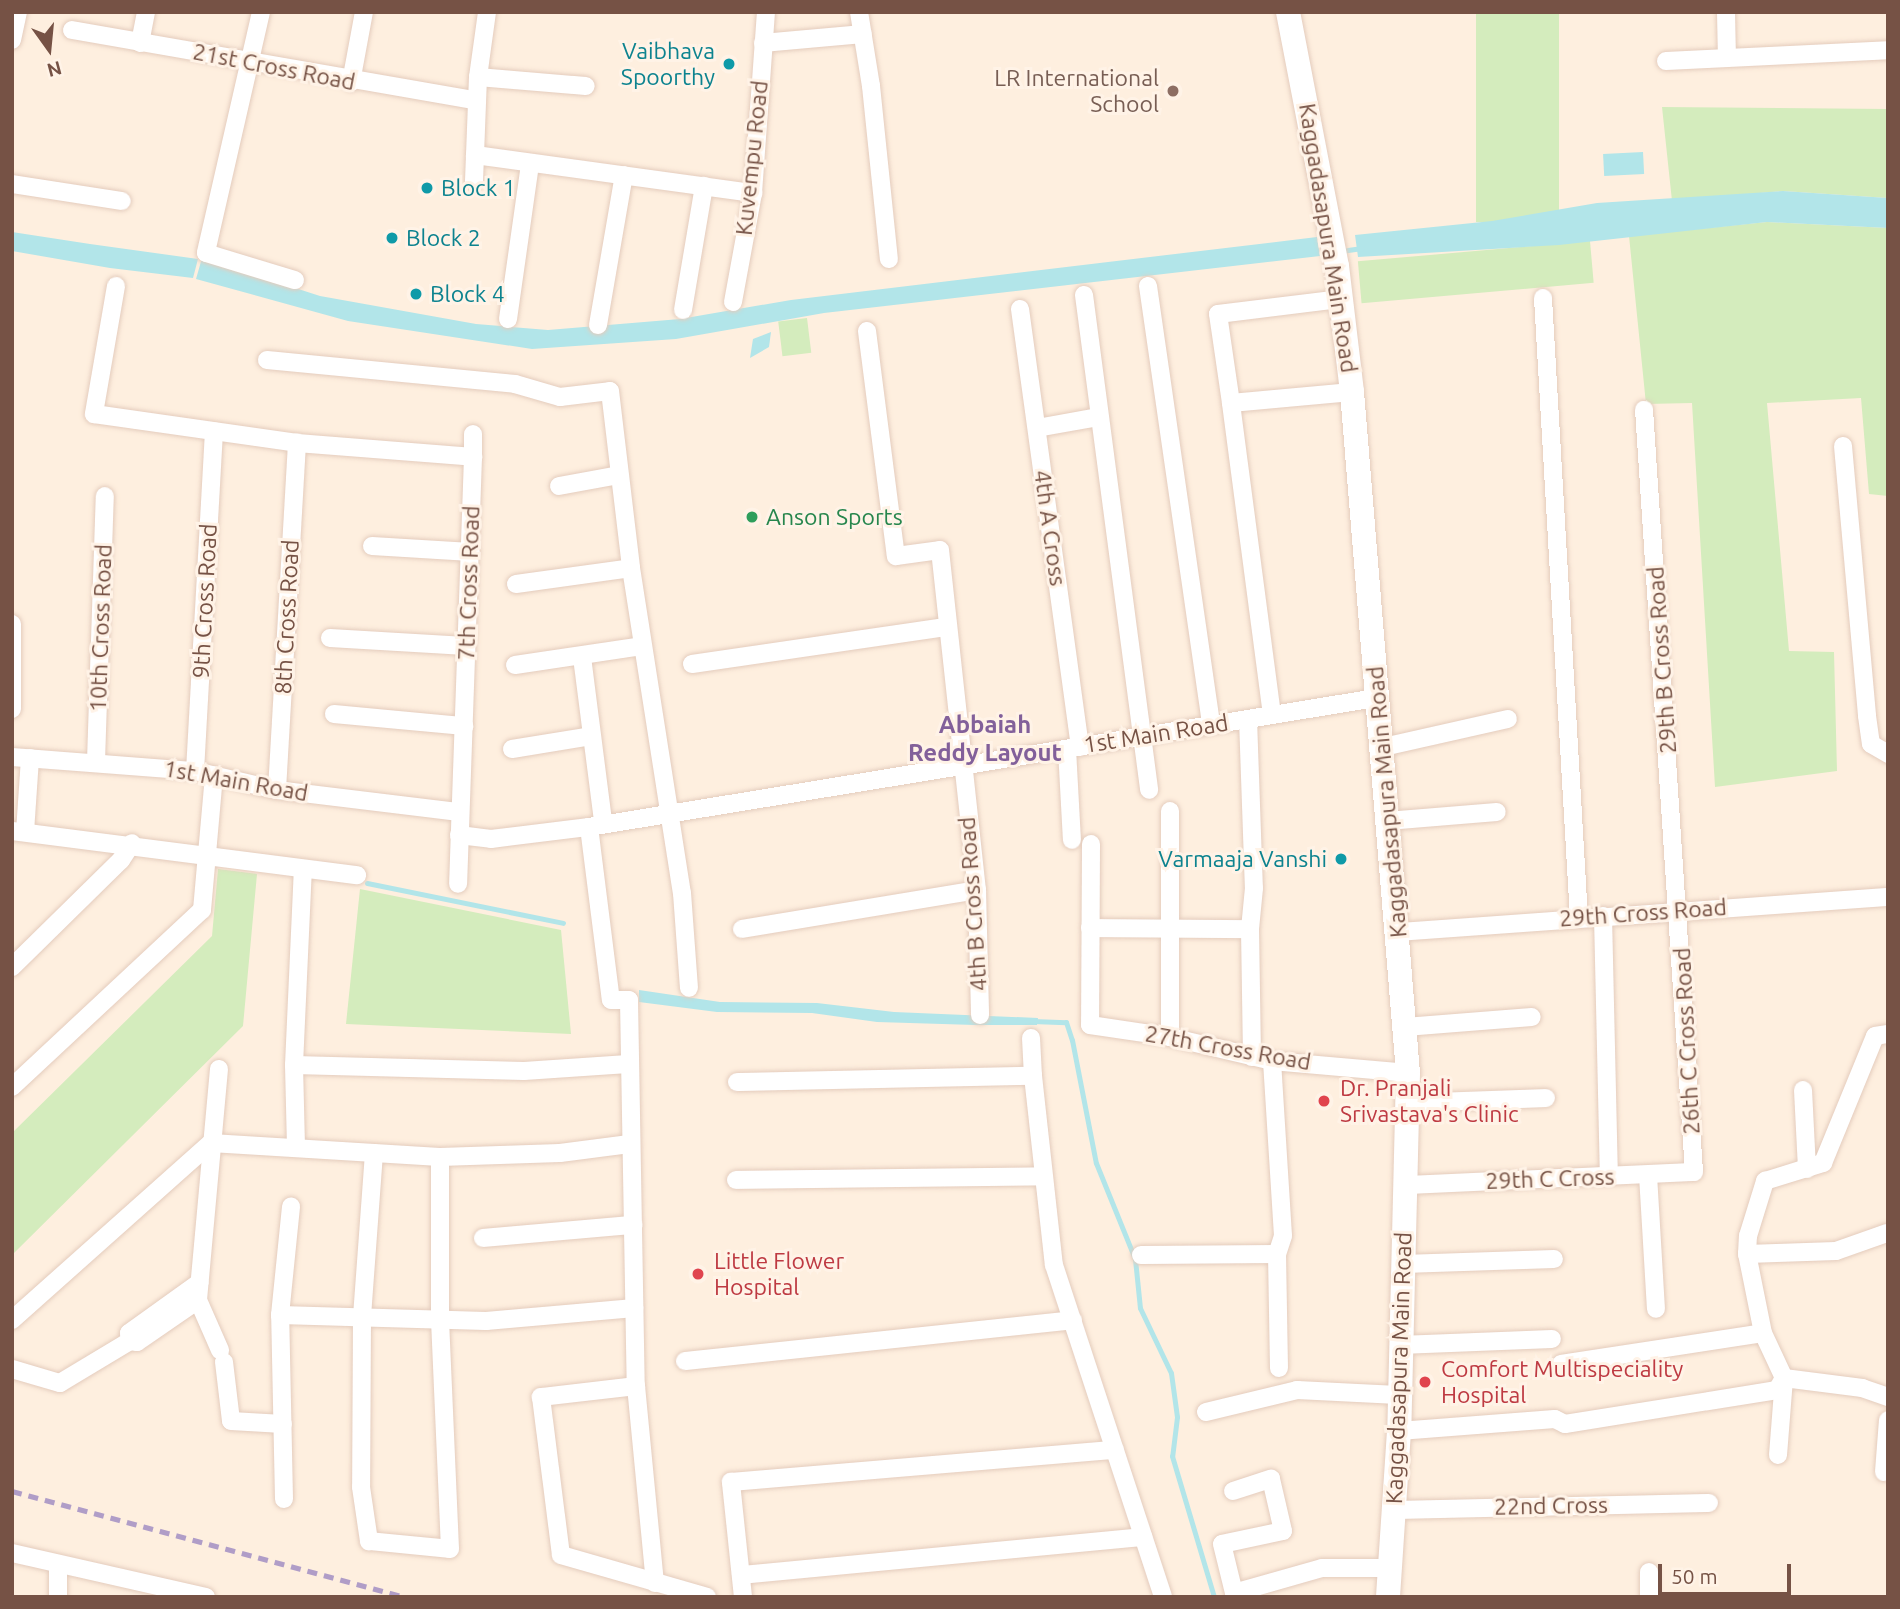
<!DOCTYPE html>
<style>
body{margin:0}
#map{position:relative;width:1900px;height:1609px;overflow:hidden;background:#feefdf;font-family:Ubuntu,sans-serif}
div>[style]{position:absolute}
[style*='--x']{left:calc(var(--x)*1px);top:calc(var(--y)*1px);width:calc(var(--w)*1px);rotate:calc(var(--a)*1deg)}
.green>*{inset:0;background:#d4ecbd;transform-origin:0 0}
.water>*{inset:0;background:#b2e5e9;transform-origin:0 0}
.stream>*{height:5px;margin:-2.5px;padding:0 2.5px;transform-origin:2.5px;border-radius:2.5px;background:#b2e5e9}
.roads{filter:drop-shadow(0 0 2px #e4ccbd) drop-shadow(0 0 2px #e4ccbd)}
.minor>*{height:18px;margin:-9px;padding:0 9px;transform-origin:9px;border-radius:9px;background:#fff}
.secondary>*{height:24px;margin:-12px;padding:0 12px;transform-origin:12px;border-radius:12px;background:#fff}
.rail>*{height:5px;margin-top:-2.5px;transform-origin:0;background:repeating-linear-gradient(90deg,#b09dc7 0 10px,transparent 0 17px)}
.dots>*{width:19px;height:19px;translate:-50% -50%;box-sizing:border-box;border:4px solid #fff3e7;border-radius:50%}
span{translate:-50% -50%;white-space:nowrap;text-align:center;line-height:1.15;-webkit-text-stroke:6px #fff3e7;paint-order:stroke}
.culture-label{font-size:23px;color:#0d838f}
.right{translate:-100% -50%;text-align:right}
.left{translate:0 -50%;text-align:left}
.street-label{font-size:23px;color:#765245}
.education-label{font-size:23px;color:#785e54}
.leisure-label{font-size:23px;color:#27864d}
.health-label{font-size:23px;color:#be3a42}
.neighbourhood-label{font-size:24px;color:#82609a;font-weight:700}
.frame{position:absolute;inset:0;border:14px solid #765245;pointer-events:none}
.north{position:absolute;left:14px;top:14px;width:70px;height:70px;-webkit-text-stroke:5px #fff3e7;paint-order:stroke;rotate:165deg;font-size:19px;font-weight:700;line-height:28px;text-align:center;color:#765245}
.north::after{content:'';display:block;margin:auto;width:24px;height:32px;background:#765245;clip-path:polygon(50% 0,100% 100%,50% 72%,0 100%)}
.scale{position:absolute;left:1658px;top:1564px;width:133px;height:32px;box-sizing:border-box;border:4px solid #765245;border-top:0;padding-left:9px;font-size:21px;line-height:24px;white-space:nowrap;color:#765245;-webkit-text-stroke:5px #fff3e7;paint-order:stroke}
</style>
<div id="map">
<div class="green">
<i style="left:1476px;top:12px;width:83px;height:210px"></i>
<i style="clip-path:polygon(1662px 107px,1888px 109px,1888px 198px,1783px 191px,1672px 201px)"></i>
<i style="clip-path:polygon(1767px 222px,1888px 228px,1888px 496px,1869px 494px,1861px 398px,1767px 403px,1789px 651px,1834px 652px,1837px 771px,1715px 787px,1692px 403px,1646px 404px,1629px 236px)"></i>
<i style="left:1590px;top:241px;width:42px;height:233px;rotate:85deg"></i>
<i style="left:807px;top:318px;width:35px;height:29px;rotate:83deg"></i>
<i style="clip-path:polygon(218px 869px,257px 874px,243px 1026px,12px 1255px,12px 1133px,212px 936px)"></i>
<i style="clip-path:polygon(360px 889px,561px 930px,571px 1034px,346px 1024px)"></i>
</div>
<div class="water">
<i style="left:1643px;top:152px;width:22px;height:40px;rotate:87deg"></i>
<i style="clip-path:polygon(1783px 191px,1888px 198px,1888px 228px,1767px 222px,1559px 245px,1358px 257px,1355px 235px,1492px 221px,1597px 203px)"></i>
<i style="clip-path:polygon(12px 232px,90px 244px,198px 259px,193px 278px,110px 268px,12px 251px)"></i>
<i style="clip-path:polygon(1317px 237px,1320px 256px,824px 313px,676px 339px,532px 349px,348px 321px,196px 279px,202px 258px,320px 296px,476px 324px,548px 330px,680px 319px,791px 300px)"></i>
<i style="clip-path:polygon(771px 332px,769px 347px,750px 358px,753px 339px)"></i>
<i style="clip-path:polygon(639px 990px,720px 1002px,817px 1003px,894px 1012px,1038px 1018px,1037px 1025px,975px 1025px,877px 1022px,812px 1013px,717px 1012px,639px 1002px)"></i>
</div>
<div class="stream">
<i style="--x:1341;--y:251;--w:21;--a:-8"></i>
<i style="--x:367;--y:883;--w:200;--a:11.5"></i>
<i style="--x:1032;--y:1021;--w:34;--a:2"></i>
<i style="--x:1066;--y:1022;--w:19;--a:72"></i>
<i style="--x:1072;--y:1040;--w:125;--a:79"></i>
<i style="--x:1096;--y:1163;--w:104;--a:67.9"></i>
<i style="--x:1135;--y:1259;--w:49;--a:84.2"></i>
<i style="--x:1140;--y:1308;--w:72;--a:64.5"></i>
<i style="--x:1171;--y:1373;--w:44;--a:82.2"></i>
<i style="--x:1177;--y:1417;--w:39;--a:97"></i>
<i style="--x:1172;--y:1456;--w:147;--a:73.4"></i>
</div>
<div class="roads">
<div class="minor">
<i style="--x:261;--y:12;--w:247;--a:102.9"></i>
<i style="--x:206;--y:253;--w:93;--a:16.9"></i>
<i style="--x:859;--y:12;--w:75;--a:80.8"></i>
<i style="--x:871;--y:86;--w:174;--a:84.1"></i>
<i style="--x:1726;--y:12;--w:46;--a:88.8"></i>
<i style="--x:72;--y:30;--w:411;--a:9.9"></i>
<i style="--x:12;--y:40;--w:29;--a:-78"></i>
<i style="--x:140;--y:43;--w:32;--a:-79"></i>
<i style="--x:763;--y:43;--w:100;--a:-5.1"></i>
<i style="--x:1666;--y:61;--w:222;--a:-2.8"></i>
<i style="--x:478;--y:77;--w:108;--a:4.8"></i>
<i style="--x:351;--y:82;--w:71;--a:-79.5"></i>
<i style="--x:475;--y:155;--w:281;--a:7.8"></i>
<i style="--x:474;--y:181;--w:104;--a:-87.8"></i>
<i style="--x:478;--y:77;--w:66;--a:-82.1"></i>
<i style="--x:12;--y:184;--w:111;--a:8.8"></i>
<i style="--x:116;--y:286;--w:130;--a:99.8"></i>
<i style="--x:94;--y:414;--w:205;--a:8.1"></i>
<i style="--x:297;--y:443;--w:177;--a:4.5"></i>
<i style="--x:473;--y:457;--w:427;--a:92"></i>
<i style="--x:1148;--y:286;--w:443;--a:81.8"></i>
<i style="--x:1084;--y:295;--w:499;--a:82.5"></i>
<i style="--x:1543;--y:298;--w:621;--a:86.68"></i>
<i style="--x:733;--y:302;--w:111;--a:-79.6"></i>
<i style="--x:753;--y:193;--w:181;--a:-85.9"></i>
<i style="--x:1020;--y:309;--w:442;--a:82.2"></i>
<i style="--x:683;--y:310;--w:126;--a:-80.4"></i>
<i style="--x:508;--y:319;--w:157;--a:-81.9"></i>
<i style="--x:598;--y:325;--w:152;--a:-80.2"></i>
<i style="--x:867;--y:331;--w:227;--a:82.7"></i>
<i style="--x:896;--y:556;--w:44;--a:-7.8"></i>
<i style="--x:940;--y:550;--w:342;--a:83.8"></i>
<i style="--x:977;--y:890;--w:125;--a:88.6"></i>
<i style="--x:267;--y:360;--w:249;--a:5.5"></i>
<i style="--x:515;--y:384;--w:47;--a:16.1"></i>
<i style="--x:560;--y:397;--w:50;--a:-6.8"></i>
<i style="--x:610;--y:391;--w:178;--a:83.2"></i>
<i style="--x:631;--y:568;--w:329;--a:81.1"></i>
<i style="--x:682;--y:893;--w:95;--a:85.8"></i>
<i style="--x:1231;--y:403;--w:90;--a:-98.3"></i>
<i style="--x:1218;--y:314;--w:124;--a:-7"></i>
<i style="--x:1037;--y:428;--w:63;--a:-10.1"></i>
<i style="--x:1843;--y:446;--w:271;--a:84.9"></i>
<i style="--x:1867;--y:716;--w:28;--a:82"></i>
<i style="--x:1871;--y:744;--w:20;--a:30"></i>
<i style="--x:473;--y:457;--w:23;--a:-90"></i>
<i style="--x:559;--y:486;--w:61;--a:-10.4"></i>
<i style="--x:372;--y:546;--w:99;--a:3.5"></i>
<i style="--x:516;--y:584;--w:116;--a:-7.9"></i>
<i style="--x:12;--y:624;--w:85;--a:90"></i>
<i style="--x:330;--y:638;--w:136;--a:3.4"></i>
<i style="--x:582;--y:657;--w:166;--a:82.7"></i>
<i style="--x:692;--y:664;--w:258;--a:-8.3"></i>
<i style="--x:515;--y:665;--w:128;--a:-8.5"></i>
<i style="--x:334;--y:714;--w:131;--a:5.3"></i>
<i style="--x:1272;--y:715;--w:315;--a:-97.5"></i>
<i style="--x:1231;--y:403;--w:121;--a:-5.2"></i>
<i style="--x:1248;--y:719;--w:169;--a:88"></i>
<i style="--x:1254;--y:888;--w:41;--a:95.6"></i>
<i style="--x:1250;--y:929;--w:128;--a:89.1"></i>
<i style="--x:1379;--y:748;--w:132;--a:-12.7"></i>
<i style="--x:512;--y:749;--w:80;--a:-9.3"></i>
<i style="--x:1067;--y:749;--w:91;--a:86.9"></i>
<i style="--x:12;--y:757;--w:184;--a:4.4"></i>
<i style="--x:195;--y:771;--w:84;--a:13"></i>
<i style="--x:277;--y:790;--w:183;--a:6.9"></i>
<i style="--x:96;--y:761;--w:265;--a:-88.1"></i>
<i style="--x:195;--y:771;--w:340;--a:-86.8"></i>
<i style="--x:277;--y:790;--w:348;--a:-86.7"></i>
<i style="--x:1387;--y:821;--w:110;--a:-4.7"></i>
<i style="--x:589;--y:827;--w:174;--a:82.8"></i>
<i style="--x:611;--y:1000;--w:18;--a:0"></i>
<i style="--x:629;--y:1000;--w:386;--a:89"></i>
<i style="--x:636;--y:1386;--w:198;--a:84.5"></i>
<i style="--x:12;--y:831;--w:348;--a:7.3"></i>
<i style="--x:25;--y:832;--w:74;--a:-86.1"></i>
<i style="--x:459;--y:835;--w:32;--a:7"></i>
<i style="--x:491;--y:839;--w:99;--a:-7"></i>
<i style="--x:589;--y:827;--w:798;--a:-9.31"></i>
<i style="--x:1091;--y:844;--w:181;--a:90.3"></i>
<i style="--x:1090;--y:1025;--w:81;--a:8.5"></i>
<i style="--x:1170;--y:1037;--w:105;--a:13.2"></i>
<i style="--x:1272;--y:1061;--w:137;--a:5"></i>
<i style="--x:1603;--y:916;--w:260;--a:88.7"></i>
<i style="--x:1090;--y:928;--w:160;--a:0.4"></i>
<i style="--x:742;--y:929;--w:238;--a:-9.4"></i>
<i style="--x:1399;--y:932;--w:490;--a:-4.1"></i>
<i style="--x:12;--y:967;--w:153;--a:-44.5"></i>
<i style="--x:121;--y:860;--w:20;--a:-57"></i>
<i style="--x:1405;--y:1027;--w:127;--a:-4.5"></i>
<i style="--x:1170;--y:1037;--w:226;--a:-90"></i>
<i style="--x:1031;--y:1038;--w:38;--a:87"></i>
<i style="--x:1272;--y:1061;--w:175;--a:86.4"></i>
<i style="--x:1283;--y:1236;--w:19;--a:108"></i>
<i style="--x:1277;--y:1254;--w:114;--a:89"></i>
<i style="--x:294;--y:1065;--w:230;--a:1.5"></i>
<i style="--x:524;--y:1071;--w:104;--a:-3.9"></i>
<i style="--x:219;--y:1069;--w:232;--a:95.2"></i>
<i style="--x:198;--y:1300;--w:55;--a:66.3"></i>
<i style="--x:737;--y:1082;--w:296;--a:-1.2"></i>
<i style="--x:1033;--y:1076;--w:190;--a:83.7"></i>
<i style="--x:1054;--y:1265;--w:349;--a:71.8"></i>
<i style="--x:12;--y:1087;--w:260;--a:-43"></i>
<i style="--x:202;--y:910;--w:135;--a:-84.9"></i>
<i style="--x:1803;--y:1090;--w:79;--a:87.1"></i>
<i style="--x:1409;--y:1103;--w:137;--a:-2.1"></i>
<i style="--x:296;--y:1147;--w:82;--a:-91.4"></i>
<i style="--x:294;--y:1065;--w:195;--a:-87.4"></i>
<i style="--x:374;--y:1153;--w:164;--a:94.2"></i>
<i style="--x:362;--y:1317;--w:170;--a:90.3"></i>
<i style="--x:361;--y:1487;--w:55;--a:81.6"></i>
<i style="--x:369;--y:1541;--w:81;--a:5.6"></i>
<i style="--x:450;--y:1549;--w:229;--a:-92.5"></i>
<i style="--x:440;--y:1320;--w:163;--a:-90"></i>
<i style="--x:1648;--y:1175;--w:134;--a:86.6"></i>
<i style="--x:736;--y:1180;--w:307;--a:-0.7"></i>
<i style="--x:1406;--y:1185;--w:288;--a:-2.6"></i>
<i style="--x:1694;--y:1172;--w:764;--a:-93.75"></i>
<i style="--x:483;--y:1238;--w:151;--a:-5"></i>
<i style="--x:1747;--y:1254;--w:89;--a:-1.9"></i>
<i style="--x:1836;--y:1251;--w:54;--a:-19.4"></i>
<i style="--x:1141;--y:1255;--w:136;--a:-0.4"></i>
<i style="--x:1403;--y:1264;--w:151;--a:-1.9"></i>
<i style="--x:280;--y:1315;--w:206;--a:1.7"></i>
<i style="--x:486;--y:1321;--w:149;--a:-5"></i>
<i style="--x:12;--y:1320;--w:266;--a:-41.7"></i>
<i style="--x:211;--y:1143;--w:229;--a:3.5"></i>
<i style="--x:440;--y:1157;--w:120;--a:-1.9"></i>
<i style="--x:560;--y:1153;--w:70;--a:-7.4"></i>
<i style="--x:130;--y:1341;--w:8;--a:-97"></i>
<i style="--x:129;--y:1333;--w:87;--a:-35.7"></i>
<i style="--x:1400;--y:1345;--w:152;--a:-2.3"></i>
<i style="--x:685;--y:1361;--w:390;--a:-6"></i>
<i style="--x:224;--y:1362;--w:59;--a:83.2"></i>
<i style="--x:231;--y:1421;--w:52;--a:3.3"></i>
<i style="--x:1561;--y:1364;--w:204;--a:-8.7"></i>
<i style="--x:12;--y:1369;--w:50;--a:16.3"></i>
<i style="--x:60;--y:1383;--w:82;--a:-31"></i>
<i style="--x:130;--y:1341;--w:7;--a:8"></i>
<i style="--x:137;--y:1342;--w:74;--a:-34.5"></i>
<i style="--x:636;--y:1386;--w:96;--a:173.4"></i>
<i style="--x:541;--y:1397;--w:159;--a:82.8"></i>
<i style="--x:561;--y:1555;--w:152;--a:16"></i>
<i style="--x:1206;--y:1412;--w:94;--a:-13.6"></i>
<i style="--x:1297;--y:1390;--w:101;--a:2.8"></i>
<i style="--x:1399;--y:1431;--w:156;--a:-4.4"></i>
<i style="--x:1555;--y:1419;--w:11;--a:27"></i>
<i style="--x:1565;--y:1424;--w:215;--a:-9.1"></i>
<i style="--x:1777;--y:1390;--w:14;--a:-60"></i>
<i style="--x:1784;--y:1378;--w:79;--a:7.3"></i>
<i style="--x:1862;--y:1388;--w:28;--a:19"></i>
<i style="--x:1778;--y:1455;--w:77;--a:-85.5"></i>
<i style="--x:1784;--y:1378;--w:50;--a:-115"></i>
<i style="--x:1763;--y:1333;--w:81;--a:-101.4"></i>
<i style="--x:1747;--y:1254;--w:18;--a:-87"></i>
<i style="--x:1748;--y:1236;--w:58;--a:-72.8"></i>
<i style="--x:1765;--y:1181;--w:61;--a:-17.2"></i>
<i style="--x:1823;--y:1163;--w:137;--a:-67.7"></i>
<i style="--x:1875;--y:1036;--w:13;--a:-9"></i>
<i style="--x:1884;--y:1472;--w:52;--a:-85.6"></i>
<i style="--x:1233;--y:1491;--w:40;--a:-18"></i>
<i style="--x:1271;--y:1479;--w:53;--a:77"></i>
<i style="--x:1283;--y:1531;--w:62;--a:168"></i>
<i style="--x:1222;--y:1544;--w:50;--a:76.2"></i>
<i style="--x:1234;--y:1593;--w:91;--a:-15.9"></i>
<i style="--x:1322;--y:1568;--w:68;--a:0"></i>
<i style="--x:284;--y:1499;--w:184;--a:-91.2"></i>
<i style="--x:280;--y:1315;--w:109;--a:-84.2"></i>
<i style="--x:1394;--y:1510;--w:315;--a:-1.3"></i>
<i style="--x:12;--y:1553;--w:199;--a:12.8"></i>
<i style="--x:741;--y:1575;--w:404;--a:-5.4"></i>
<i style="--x:58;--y:1597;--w:33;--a:-90"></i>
<i style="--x:743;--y:1597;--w:116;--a:-96"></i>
<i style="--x:731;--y:1482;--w:385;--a:-4.8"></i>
<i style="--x:1649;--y:1597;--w:25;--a:-90"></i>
</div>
<div class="secondary">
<i style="--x:1288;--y:12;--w:259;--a:79.1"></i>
<i style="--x:1337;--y:266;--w:127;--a:83.2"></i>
<i style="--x:1352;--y:392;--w:683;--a:85.3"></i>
<i style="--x:1408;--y:1073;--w:358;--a:91.4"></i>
<i style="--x:1399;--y:1431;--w:166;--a:93.8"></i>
</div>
</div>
<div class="rail">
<i style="--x:12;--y:1491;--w:407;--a:15.1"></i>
</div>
<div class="dots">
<i style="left:729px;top:64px;background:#0f9aa8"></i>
<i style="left:1173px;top:91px;background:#8d6e63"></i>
<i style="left:427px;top:188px;background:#0f9aa8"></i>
<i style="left:392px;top:238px;background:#0f9aa8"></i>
<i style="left:416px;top:294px;background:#0f9aa8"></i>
<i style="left:752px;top:517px;background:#2e9e5b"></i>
<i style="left:1341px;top:859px;background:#0f9aa8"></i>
<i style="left:1324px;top:1101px;background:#e0444e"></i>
<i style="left:698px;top:1274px;background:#e0444e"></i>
<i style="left:1425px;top:1382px;background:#e0444e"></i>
</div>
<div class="culture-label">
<span class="right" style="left:715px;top:64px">Vaibhava<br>Spoorthy</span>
<span class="left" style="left:441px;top:188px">Block 1</span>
<span class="left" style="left:406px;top:238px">Block 2</span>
<span class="left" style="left:430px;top:294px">Block 4</span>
<span class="right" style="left:1327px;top:859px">Varmaaja Vanshi</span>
</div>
<div class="street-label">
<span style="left:274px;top:67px;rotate:11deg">21st Cross Road</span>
<span style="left:752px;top:158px;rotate:-84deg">Kuvempu Road</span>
<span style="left:1328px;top:238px;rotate:81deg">Kaggadasapura Main Road</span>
<span style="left:1050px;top:528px;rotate:82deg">4th A Cross</span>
<span style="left:469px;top:583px;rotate:-88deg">7th Cross Road</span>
<span style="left:205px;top:601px;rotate:-87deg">9th Cross Road</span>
<span style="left:287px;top:617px;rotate:-87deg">8th Cross Road</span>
<span style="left:101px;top:628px;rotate:-88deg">10th Cross Road</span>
<span style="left:1662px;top:660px;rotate:-94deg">29th B Cross Road</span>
<span style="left:1156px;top:734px;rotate:-9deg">1st Main Road</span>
<span style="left:236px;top:781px;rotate:10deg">1st Main Road</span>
<span style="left:1387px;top:802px;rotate:-95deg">Kaggadasapura Main Road</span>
<span style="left:973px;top:904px;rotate:-94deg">4th B Cross Road</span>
<span style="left:1643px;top:913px;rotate:-4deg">29th Cross Road</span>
<span style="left:1687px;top:1041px;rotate:-93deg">26th C Cross Road</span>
<span style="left:1228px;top:1048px;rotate:10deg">27th Cross Road</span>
<span style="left:1550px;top:1179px;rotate:-2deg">29th C Cross</span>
<span style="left:1399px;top:1368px;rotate:-88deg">Kaggadasapura Main Road</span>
<span style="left:1551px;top:1506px;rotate:-1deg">22nd Cross</span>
</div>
<div class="education-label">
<span class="right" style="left:1159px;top:91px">LR International<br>School</span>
</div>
<div class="leisure-label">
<span class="left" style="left:766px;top:517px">Anson Sports</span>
</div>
<div class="health-label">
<span class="left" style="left:1340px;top:1101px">Dr. Pranjali<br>Srivastava's Clinic</span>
<span class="left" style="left:714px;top:1274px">Little Flower<br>Hospital</span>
<span class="left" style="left:1441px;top:1382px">Comfort Multispeciality<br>Hospital</span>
</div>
<div class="neighbourhood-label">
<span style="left:985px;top:739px">Abbaiah<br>Reddy Layout</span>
</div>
<div class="frame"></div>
<div class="north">N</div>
<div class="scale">50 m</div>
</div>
